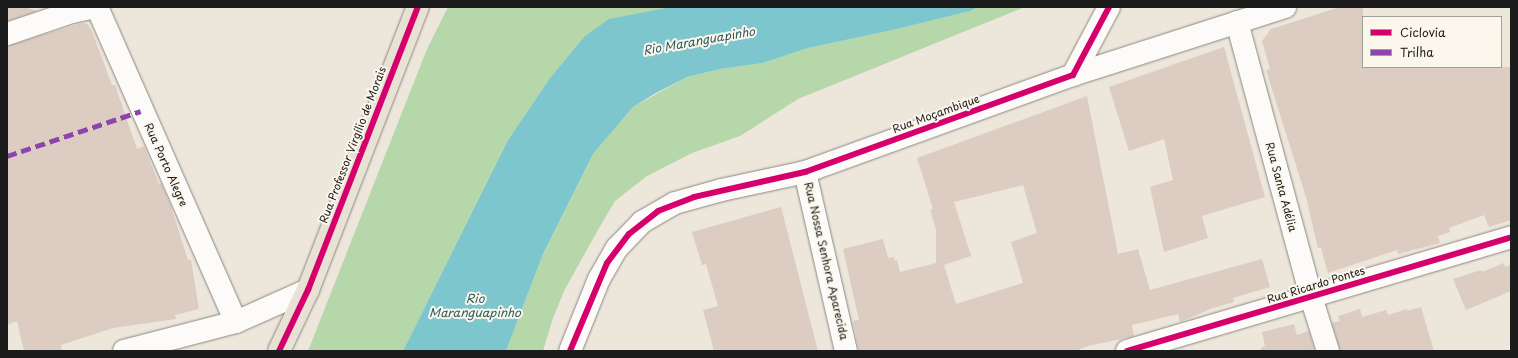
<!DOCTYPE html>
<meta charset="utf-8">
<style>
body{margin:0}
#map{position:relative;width:1518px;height:358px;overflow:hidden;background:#ede6da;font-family:"Playpen Sans",sans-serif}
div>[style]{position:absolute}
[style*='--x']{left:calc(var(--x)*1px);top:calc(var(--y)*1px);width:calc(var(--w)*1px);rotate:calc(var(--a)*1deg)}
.green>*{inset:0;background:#b5d7aa}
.water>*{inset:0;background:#7dc6ce}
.building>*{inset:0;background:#dcccc2}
.roads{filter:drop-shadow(0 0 1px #8b8781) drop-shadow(0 0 1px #8b8781)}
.minor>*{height:22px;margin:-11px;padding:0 11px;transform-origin:11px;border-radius:11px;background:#fcfbf9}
.major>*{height:22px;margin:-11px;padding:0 11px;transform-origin:11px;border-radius:11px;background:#e8e2d5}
.quiet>*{height:5px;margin-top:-2.5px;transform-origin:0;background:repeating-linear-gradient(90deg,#8e44ad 0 10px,transparent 0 15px)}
.cycleway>*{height:6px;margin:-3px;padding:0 3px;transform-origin:3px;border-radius:3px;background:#d6006c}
span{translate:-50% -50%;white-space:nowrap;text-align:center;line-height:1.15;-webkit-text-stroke:4px #fbf7ec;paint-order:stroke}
.street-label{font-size:11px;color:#1c1c1c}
.water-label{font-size:12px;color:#305b61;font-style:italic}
.frame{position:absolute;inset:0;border:8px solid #1c1c1c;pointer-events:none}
.legend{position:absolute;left:1362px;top:16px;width:140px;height:52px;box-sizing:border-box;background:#fbf7ec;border:1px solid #a29f99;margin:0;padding:5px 7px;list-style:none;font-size:12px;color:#1c1c1c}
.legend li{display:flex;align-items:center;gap:8px;height:20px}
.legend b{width:20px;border:1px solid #a29f99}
</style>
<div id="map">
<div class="green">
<i style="clip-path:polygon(448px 7px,671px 7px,609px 20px,566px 59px,550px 78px,508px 140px,403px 351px,308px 351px,427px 49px)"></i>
<i style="clip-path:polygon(978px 7px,1025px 7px,798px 99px,740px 136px,692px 153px,647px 176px,615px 201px,599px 228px,564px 291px,553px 318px,543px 351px,506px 351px,543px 254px,593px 154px,633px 107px,687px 77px,720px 69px,763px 63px,808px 48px,897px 29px,969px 11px)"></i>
</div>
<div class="water">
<i style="clip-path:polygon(671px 7px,978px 7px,970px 11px,897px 29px,808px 48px,763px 63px,720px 69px,687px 77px,654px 94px,633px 107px,593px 154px,543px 254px,506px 351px,403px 351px,508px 140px,550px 78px,585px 36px,609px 19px)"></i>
</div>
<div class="building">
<i style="clip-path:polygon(7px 7px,24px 7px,37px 11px,7px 21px)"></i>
<i style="clip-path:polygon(1340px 7px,1363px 7px,1363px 67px,1511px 67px,1511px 220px,1489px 227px,1484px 215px,1449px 228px,1450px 232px,1438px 236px,1440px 243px,1398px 254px,1397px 250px,1328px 273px,1321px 248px,1318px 248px,1306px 197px,1266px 70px,1270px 69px,1262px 41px,1271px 29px)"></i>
<i style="clip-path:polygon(82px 23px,88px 24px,93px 34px,112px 85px,115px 85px,137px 149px,144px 146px,159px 184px,161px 183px,171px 207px,188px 260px,191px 260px,199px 309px,175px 315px,176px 319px,113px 328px,61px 345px,62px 351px,24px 351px,17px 321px,7px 325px,7px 46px)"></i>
<i style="clip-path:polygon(1224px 47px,1265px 197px,1202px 216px,1208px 238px,1164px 252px,1150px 187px,1173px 180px,1164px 139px,1129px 151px,1109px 87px)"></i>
<i style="clip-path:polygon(evenodd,1087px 96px,1118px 254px,1138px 249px,1150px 290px,1262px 259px,1270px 287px,1233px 298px,1234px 302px,1213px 308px,1180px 322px,1178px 314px,1132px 325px,1134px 336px,1088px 346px,1075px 351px,859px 351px,853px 321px,859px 320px,843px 249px,883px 239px,888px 258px,894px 257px,895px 261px,897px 260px,900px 272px,936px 263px,936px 229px,930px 210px,933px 209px,917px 158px,1087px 96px,1023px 185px,1037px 233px,1011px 242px,1023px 283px,956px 304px,944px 265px,971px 256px,954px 202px,1023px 185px)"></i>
<i style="clip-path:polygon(781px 207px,818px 351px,714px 351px,703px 310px,718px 306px,706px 264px,702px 265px,692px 232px)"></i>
<i style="clip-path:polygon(1504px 263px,1505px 267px,1511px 264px,1511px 291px,1466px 310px,1453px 279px,1481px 270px,1482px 272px)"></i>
<i style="clip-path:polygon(1421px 307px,1434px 351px,1340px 351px,1332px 323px,1340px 321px,1338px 316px,1360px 309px,1362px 317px,1386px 310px,1388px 315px,1407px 309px,1407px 311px)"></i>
<i style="clip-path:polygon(1294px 324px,1297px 335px,1309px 331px,1315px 351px,1261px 351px,1261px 348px,1265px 346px,1262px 332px)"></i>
</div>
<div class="roads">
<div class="minor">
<i style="--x:97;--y:7;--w:344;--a:66.2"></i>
<i style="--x:1237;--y:22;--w:285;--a:74.9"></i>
<i style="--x:1311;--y:297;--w:57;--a:72.5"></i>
<i style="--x:7;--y:34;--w:69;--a:-18.7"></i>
<i style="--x:72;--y:12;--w:24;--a:-12"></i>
<i style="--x:1073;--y:75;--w:77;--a:-62.1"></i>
<i style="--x:805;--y:172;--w:184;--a:77.1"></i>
<i style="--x:124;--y:351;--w:116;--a:-14.5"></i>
<i style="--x:236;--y:322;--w:79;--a:-24"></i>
<i style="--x:570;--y:351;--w:78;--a:-68.1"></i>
<i style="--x:599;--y:279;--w:36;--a:-60"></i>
<i style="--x:617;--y:248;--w:36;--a:-46"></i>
<i style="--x:642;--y:222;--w:38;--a:-30"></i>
<i style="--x:675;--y:203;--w:49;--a:-15.5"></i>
<i style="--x:722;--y:190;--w:85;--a:-12.2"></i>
<i style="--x:805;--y:172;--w:285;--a:-19.9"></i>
<i style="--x:1073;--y:75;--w:223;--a:-17.8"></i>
<i style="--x:1127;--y:351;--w:401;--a:-16.5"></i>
</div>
<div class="major">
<i style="--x:279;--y:351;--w:68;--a:-64.6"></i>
<i style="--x:308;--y:290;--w:304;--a:-68.8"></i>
</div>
</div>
<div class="quiet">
<i style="--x:7;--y:156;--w:141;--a:-18.6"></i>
</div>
<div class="cycleway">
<i style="--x:279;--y:351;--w:68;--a:-64.6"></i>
<i style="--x:308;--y:290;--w:304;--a:-68.8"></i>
<i style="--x:570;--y:351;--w:95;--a:-67.2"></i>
<i style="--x:607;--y:263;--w:36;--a:-53"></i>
<i style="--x:629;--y:234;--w:37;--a:-38"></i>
<i style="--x:658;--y:211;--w:39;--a:-21"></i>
<i style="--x:694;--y:197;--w:114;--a:-12.7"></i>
<i style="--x:805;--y:172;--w:285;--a:-19.9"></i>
<i style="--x:1073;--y:75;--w:77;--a:-62.1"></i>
<i style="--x:1127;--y:351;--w:401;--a:-16.5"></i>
</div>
<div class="street-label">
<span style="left:936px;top:114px;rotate:-20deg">Rua Moçambique</span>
<span style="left:353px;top:145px;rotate:-69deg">Rua Professor Virgílio de Morais</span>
<span style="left:166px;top:165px;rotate:66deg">Rua Porto Alegre</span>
<span style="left:1281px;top:187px;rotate:75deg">Rua Santa Adélia</span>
<span style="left:826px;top:261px;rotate:77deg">Rua Nossa Senhora Aparecida</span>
<span style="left:1316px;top:285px;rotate:-17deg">Rua Ricardo Pontes</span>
</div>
<div class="water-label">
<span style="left:699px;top:41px;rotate:-10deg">Rio Maranguapinho</span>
<span style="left:475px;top:306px">Rio<br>Maranguapinho</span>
</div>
<div class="frame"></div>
<ul class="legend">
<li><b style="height:5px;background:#d6006c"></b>Ciclovia</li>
<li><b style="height:5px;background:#8e44ad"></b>Trilha</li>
</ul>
</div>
